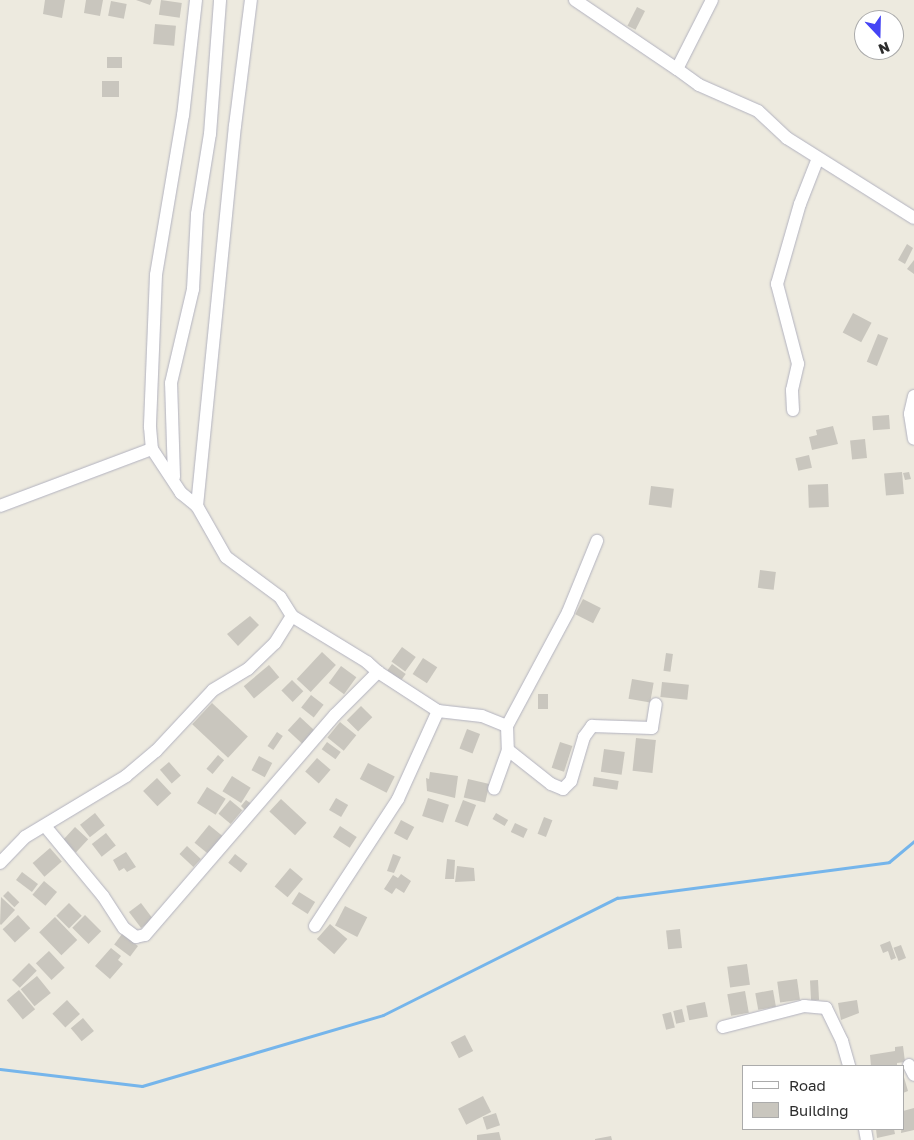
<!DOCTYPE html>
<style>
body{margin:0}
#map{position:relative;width:914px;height:1140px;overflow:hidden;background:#edeadf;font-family:"Golos Text",sans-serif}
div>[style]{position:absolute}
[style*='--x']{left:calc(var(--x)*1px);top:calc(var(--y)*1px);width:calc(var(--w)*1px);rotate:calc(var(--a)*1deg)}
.stream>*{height:3px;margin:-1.5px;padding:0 1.5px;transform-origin:1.5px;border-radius:1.5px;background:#75b5eb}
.building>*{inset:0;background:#c9c6be;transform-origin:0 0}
.roads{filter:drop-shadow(0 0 1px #b2b2bf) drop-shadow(0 0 1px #b2b2bf)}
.minor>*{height:12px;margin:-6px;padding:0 6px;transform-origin:6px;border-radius:6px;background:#fff}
span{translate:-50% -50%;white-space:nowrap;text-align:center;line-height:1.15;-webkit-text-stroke:4.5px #fff;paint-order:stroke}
.legend{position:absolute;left:742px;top:1065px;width:162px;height:65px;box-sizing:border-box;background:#fff;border:1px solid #ababab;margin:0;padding:6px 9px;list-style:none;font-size:15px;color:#2c2c2c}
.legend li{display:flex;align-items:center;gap:10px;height:25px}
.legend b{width:25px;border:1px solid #ababab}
.north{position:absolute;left:854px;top:10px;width:50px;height:50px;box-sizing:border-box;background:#fff;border:1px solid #ababab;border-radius:50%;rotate:159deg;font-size:14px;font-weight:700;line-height:20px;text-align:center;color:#2c2c2c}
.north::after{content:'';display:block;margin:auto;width:18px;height:22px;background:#4544f5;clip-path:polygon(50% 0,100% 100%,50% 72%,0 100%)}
</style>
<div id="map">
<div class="stream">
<i style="--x:0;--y:1069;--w:143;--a:6.8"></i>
<i style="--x:142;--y:1086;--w:251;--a:-16.4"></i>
<i style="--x:383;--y:1015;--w:262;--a:-26.6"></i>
<i style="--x:617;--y:898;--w:274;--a:-7.5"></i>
<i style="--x:889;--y:862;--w:33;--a:-40"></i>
</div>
<div class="building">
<i style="clip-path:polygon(45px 0,65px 0,62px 18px,43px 14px)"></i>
<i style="clip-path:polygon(86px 0,103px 0,100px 16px,84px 13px)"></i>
<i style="clip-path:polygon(136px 0,152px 0,150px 5px)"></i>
<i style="left:161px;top:0;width:21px;height:15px;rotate:8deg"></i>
<i style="left:111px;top:1px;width:16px;height:15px;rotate:11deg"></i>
<i style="left:637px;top:7px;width:9px;height:21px;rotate:27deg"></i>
<i style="left:155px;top:24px;width:21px;height:20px;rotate:5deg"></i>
<i style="left:107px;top:57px;width:15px;height:11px"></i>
<i style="left:119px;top:81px;width:16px;height:17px;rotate:90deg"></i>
<i style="clip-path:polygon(907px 244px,913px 248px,905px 264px,898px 260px)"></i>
<i style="clip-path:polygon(914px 260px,914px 274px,907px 269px)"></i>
<i style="left:853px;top:313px;width:21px;height:22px;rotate:28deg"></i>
<i style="left:878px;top:334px;width:11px;height:30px;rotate:22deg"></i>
<i style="left:889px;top:415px;width:14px;height:17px;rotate:86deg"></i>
<i style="clip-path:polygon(833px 426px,838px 444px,812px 450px,809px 437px,817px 435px,816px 430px)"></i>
<i style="left:865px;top:439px;width:19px;height:15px;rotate:84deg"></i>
<i style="left:809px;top:455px;width:13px;height:14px;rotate:77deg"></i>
<i style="left:902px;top:472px;width:22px;height:18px;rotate:85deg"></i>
<i style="clip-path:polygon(909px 472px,911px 479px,905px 480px,903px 473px)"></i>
<i style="left:828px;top:484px;width:23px;height:20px;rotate:88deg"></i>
<i style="left:651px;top:486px;width:23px;height:19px;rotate:7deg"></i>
<i style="left:760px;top:570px;width:16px;height:18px;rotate:7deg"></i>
<i style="left:583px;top:599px;width:20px;height:17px;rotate:27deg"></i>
<i style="clip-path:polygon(250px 616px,259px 625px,238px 646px,227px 634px)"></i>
<i style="left:402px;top:647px;width:17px;height:18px;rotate:36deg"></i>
<i style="left:322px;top:652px;width:19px;height:37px;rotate:43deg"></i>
<i style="left:666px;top:653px;width:7px;height:18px;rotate:8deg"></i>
<i style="left:423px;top:658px;width:17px;height:19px;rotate:33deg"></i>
<i style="left:392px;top:664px;width:17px;height:8px;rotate:36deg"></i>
<i style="left:269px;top:665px;width:16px;height:33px;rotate:50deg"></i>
<i style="left:341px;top:666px;width:19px;height:21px;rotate:36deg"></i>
<i style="left:632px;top:679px;width:22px;height:20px;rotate:10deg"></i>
<i style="left:292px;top:680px;width:16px;height:15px;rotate:45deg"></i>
<i style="left:662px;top:682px;width:27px;height:15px;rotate:6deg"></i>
<i style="left:538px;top:694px;width:10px;height:15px"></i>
<i style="left:311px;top:695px;width:16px;height:16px;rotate:38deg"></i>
<i style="left:212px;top:703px;width:49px;height:29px;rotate:43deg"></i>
<i style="left:361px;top:706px;width:16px;height:20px;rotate:45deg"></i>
<i style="left:300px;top:717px;width:21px;height:18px;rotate:43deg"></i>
<i style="left:340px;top:722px;width:21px;height:20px;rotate:39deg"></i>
<i style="left:467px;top:729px;width:14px;height:21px;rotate:21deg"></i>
<i style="left:277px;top:732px;width:7px;height:17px;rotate:34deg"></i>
<i style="left:636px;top:738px;width:20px;height:33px;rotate:6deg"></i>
<i style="left:327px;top:742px;width:17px;height:9px;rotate:36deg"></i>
<i style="left:560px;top:742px;width:13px;height:27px;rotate:18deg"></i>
<i style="left:604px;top:749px;width:21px;height:23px;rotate:8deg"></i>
<i style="left:218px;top:755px;width:8px;height:18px;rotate:40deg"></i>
<i style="left:259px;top:756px;width:15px;height:16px;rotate:28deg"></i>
<i style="left:317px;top:758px;width:18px;height:18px;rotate:41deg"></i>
<i style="left:169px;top:762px;width:18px;height:12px;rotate:49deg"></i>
<i style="left:368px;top:763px;width:30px;height:18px;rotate:27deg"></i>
<i style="clip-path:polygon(430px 772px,458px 776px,455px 798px,427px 791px,426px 778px,429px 779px)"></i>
<i style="left:232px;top:776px;width:22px;height:18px;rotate:32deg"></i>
<i style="left:594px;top:777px;width:25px;height:9px;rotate:9deg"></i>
<i style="left:157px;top:778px;width:21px;height:19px;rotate:47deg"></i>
<i style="left:468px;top:779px;width:22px;height:19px;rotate:13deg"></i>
<i style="left:207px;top:787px;width:22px;height:19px;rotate:32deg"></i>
<i style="left:336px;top:798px;width:14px;height:14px;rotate:30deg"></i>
<i style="left:428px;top:798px;width:22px;height:19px;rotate:18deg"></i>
<i style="left:281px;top:799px;width:35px;height:17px;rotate:43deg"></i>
<i style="left:230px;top:800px;width:16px;height:18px;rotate:40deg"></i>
<i style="clip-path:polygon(246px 800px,253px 805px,247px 812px,241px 806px)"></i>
<i style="left:463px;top:800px;width:14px;height:23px;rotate:21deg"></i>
<i style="left:95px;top:813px;width:16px;height:19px;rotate:52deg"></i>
<i style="left:496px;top:813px;width:14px;height:7px;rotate:30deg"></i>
<i style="left:544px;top:817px;width:9px;height:18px;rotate:21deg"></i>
<i style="left:401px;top:820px;width:15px;height:15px;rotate:28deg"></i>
<i style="left:515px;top:823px;width:14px;height:10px;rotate:25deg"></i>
<i style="left:209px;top:825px;width:19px;height:23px;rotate:39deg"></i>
<i style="left:340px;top:826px;width:20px;height:13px;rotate:33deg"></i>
<i style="left:75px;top:827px;width:18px;height:18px;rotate:43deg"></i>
<i style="left:106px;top:833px;width:16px;height:18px;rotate:52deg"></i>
<i style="left:187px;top:846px;width:19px;height:11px;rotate:43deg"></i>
<i style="left:50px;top:848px;width:18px;height:23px;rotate:49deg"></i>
<i style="clip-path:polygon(126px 852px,136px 867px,127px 872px,124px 868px,119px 871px,113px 860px)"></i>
<i style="left:235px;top:854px;width:16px;height:11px;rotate:38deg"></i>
<i style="clip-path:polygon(393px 854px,401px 857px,394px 873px,387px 871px)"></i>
<i style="clip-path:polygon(447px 859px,455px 860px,454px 879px,445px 879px)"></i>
<i style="clip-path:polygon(457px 866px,474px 868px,475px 881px,455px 882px)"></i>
<i style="left:290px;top:868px;width:17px;height:24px;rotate:40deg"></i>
<i style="left:22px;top:872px;width:20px;height:10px;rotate:37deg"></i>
<i style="clip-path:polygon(401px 874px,411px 881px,404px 893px,396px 888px,392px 894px,384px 889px,393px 875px,398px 878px)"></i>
<i style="left:44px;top:881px;width:17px;height:18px;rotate:40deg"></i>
<i style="left:8px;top:891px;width:16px;height:7px;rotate:45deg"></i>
<i style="left:299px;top:892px;width:19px;height:14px;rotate:32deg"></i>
<i style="clip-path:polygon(1px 897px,15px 910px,1px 925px,0 924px)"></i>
<i style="left:69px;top:903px;width:18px;height:18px;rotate:45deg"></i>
<i style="left:141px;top:903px;width:20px;height:15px;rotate:53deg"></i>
<i style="left:345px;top:906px;width:25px;height:22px;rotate:27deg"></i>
<i style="left:18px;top:915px;width:18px;height:21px;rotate:47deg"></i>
<i style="left:85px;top:915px;width:23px;height:18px;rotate:45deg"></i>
<i style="left:55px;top:917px;width:32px;height:22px;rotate:46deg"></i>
<i style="left:330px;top:924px;width:23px;height:20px;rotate:41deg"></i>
<i style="left:680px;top:929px;width:19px;height:14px;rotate:84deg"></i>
<i style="left:122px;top:934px;width:20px;height:13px;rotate:37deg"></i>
<i style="clip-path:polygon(890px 941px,896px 958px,891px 960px,888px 951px,883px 953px,880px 945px)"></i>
<i style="left:901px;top:945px;width:14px;height:8px;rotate:69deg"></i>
<i style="clip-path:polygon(111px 948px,121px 956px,118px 960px,123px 964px,110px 979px,95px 966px)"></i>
<i style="left:49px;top:951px;width:23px;height:18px;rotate:47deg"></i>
<i style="left:29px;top:963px;width:11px;height:24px;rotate:45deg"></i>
<i style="left:747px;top:964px;width:21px;height:20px;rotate:82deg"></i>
<i style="left:37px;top:976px;width:22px;height:21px;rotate:51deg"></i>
<i style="left:797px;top:979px;width:21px;height:20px;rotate:82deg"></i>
<i style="left:818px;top:980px;width:20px;height:8px;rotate:87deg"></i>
<i style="left:19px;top:990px;width:25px;height:16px;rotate:50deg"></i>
<i style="left:773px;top:990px;width:17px;height:18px;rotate:80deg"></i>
<i style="left:745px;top:991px;width:22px;height:18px;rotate:80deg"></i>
<i style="left:67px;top:1000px;width:19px;height:20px;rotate:47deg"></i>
<i style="clip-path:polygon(857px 1000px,859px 1013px,841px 1020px,838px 1003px)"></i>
<i style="left:705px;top:1002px;width:15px;height:19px;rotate:79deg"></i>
<i style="left:682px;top:1009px;width:13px;height:9px;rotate:77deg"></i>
<i style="left:671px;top:1012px;width:16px;height:9px;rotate:76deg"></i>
<i style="left:83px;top:1018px;width:17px;height:16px;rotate:50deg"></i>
<i style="left:465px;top:1035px;width:18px;height:16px;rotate:63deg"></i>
<i style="clip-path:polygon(903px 1046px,905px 1062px,897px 1063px,897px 1066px,871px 1066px,870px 1055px,895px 1051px,895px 1047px)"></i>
<i style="clip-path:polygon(903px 1074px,908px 1091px,903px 1093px)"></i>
<i style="left:483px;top:1096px;width:18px;height:28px;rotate:63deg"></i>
<i style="clip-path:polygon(914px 1108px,914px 1130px,901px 1133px,903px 1111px)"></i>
<i style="left:496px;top:1113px;width:13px;height:14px;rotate:72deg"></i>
<i style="clip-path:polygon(876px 1129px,894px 1129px,895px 1134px,877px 1138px)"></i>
<i style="clip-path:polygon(499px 1132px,501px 1140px,477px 1140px,477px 1135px)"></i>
<i style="clip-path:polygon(611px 1136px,612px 1140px,595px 1140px,595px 1139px)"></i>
</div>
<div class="roads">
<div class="minor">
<i style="--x:196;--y:0;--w:116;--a:96.4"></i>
<i style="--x:183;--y:115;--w:162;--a:99.6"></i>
<i style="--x:156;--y:275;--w:152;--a:92.3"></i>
<i style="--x:150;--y:427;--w:22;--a:85"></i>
<i style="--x:152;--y:449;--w:53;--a:56.6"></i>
<i style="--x:181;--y:493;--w:21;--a:39"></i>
<i style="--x:575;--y:0;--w:123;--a:34.1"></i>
<i style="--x:677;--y:69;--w:77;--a:-63.1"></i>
<i style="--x:677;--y:69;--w:27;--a:36"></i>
<i style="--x:699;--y:85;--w:64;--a:23.8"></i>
<i style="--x:758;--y:111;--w:40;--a:43"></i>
<i style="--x:787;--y:138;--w:150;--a:32.2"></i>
<i style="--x:914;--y:396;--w:18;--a:103"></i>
<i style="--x:910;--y:414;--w:25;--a:81"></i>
<i style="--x:793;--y:410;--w:20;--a:-93"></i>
<i style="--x:792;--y:390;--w:27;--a:-77"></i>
<i style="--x:798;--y:364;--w:83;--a:-104.7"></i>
<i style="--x:777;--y:284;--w:83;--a:-74"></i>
<i style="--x:800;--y:204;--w:49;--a:-68.6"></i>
<i style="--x:174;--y:477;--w:94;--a:-91.8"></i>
<i style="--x:171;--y:383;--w:97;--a:-76.8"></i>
<i style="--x:193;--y:289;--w:75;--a:-86.9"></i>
<i style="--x:197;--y:214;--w:81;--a:-80.8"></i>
<i style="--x:210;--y:134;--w:134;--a:-85.7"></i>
<i style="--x:0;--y:506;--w:162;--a:-20.6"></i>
<i style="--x:378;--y:672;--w:72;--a:33"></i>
<i style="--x:438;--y:711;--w:44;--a:6.5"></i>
<i style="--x:482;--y:716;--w:27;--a:22"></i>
<i style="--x:507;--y:726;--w:24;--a:88"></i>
<i style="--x:508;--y:750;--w:41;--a:109.7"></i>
<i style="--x:507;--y:726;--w:129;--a:-61.8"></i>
<i style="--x:568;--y:612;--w:77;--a:-67.8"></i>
<i style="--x:508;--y:750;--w:55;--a:38.3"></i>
<i style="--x:551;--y:784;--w:13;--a:23"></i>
<i style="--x:563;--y:789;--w:11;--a:-45"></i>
<i style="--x:571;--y:781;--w:46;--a:-73.5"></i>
<i style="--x:584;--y:737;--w:14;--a:-54"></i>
<i style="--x:592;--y:726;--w:60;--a:1.9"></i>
<i style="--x:652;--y:728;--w:24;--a:-81"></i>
<i style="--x:45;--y:826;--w:91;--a:50.4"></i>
<i style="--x:103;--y:896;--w:38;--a:57"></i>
<i style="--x:124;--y:928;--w:15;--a:37"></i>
<i style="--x:136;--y:937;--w:9;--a:-13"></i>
<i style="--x:145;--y:935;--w:291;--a:-49.2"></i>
<i style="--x:335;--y:715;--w:61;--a:-45"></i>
<i style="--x:378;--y:672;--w:15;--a:-138"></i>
<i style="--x:367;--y:662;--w:88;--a:-148.5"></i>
<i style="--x:0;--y:863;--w:36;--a:-46"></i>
<i style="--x:25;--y:837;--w:118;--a:-31.1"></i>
<i style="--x:126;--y:776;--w:39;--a:-40"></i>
<i style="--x:156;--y:751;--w:83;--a:-46.9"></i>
<i style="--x:213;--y:690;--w:41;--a:-31"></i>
<i style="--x:248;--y:669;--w:37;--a:-44"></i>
<i style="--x:275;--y:643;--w:32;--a:-58"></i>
<i style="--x:292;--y:616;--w:22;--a:-122"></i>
<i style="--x:280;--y:597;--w:67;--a:-143.5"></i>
<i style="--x:226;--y:557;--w:59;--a:-119.6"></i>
<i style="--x:197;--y:506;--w:382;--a:-84.3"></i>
<i style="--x:235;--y:126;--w:127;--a:-82.8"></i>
<i style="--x:315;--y:926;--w:152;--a:-56.8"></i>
<i style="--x:398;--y:799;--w:97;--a:-65.6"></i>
<i style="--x:723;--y:1027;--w:84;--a:-14.5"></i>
<i style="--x:804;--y:1006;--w:22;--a:5"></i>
<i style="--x:826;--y:1008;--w:37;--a:64"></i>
<i style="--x:842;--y:1041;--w:26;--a:74"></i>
<i style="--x:909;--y:1065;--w:11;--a:63"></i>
<i style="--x:865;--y:1129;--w:11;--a:80"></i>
</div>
</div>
<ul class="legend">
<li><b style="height:6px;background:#fff"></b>Road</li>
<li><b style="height:14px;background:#c9c6be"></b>Building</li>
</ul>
<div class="north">N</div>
</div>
